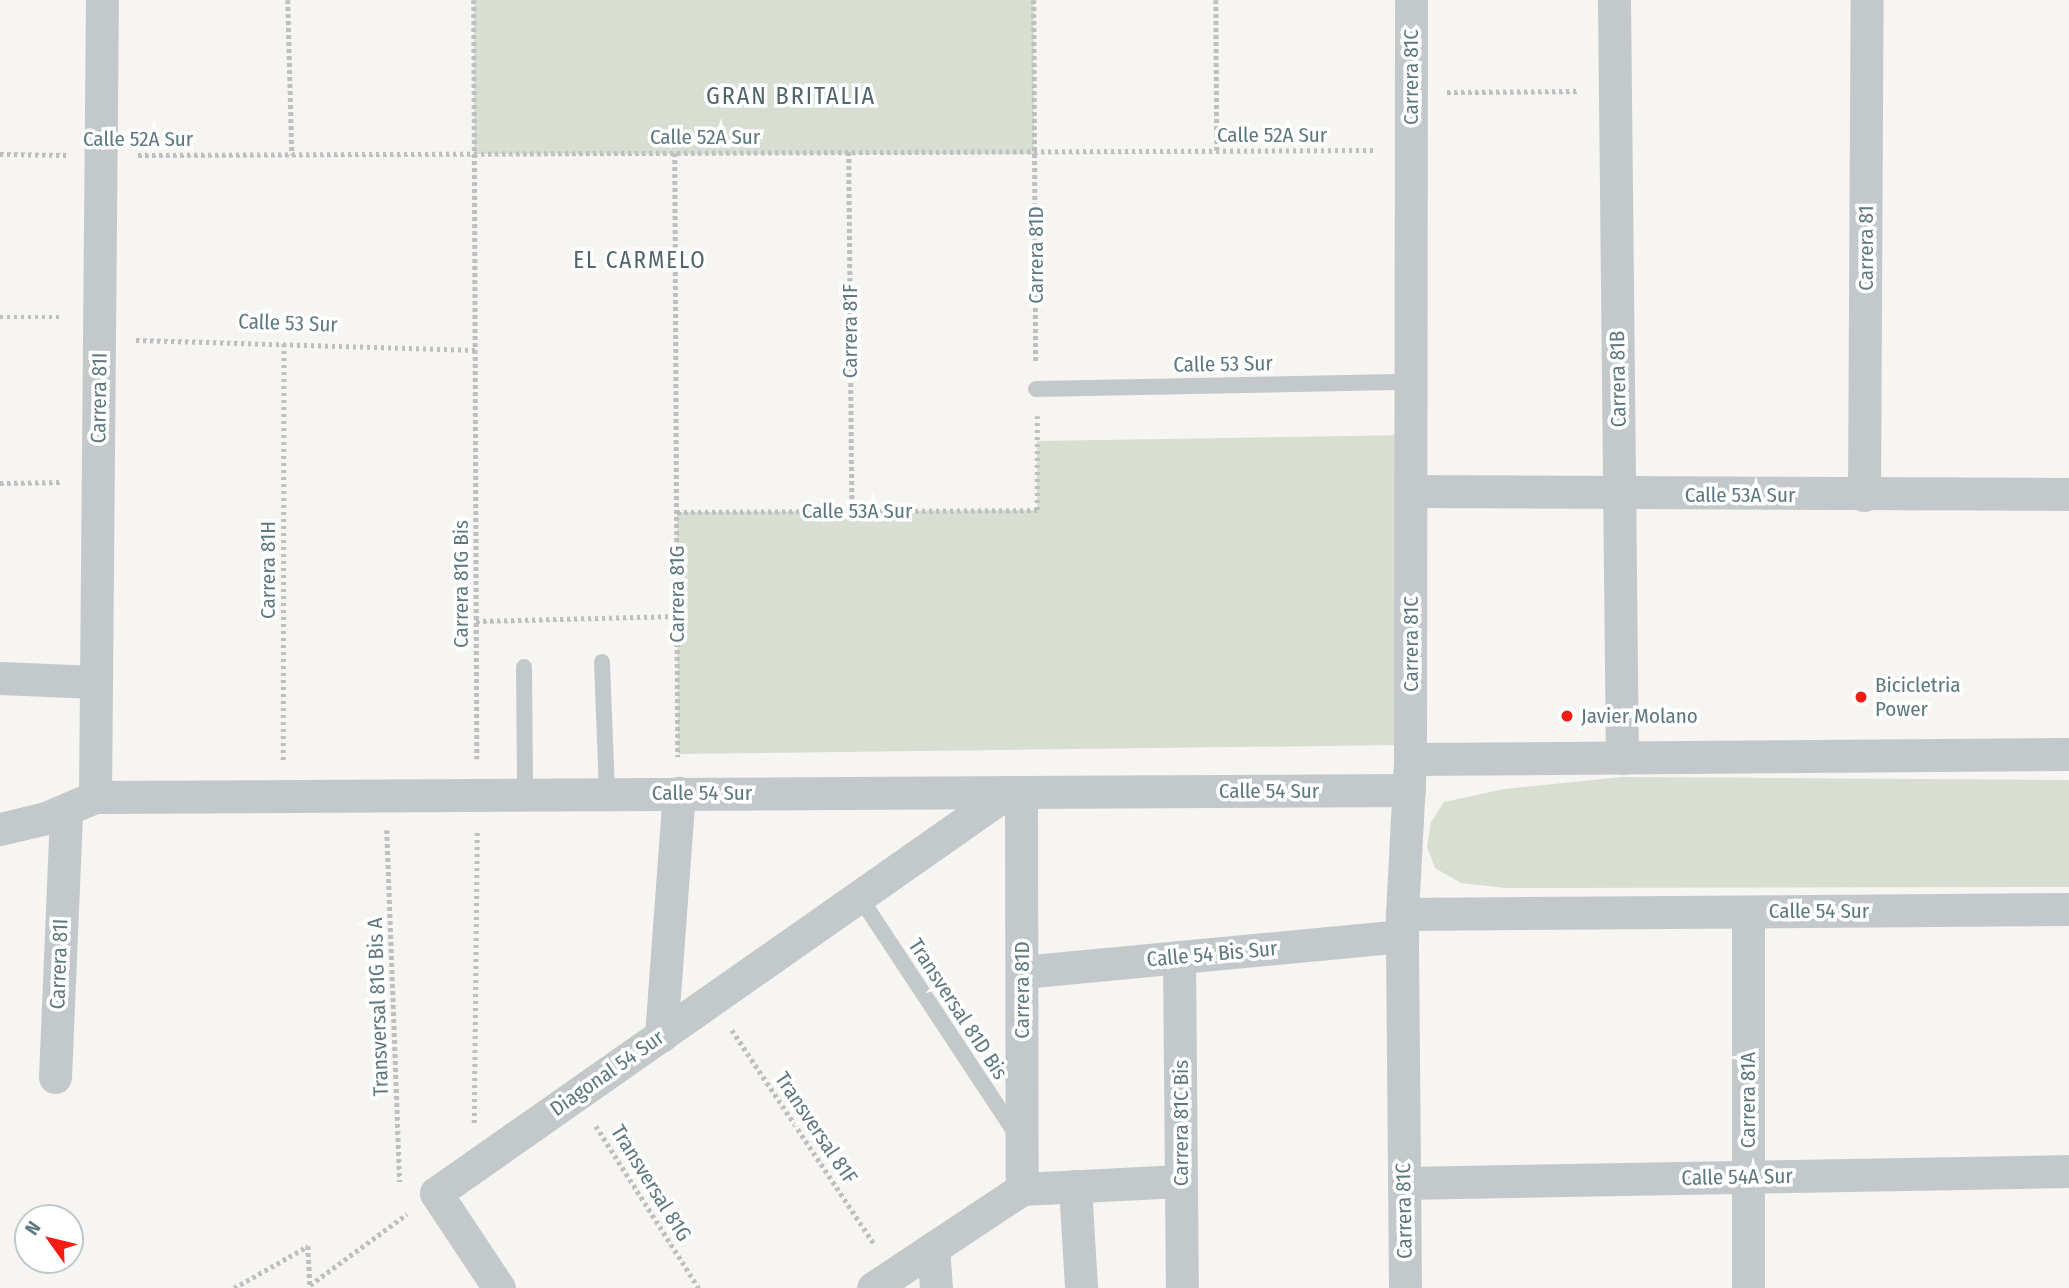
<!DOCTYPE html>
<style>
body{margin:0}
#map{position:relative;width:2069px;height:1288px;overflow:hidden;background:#f6f5f2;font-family:"Fira Sans Condensed",sans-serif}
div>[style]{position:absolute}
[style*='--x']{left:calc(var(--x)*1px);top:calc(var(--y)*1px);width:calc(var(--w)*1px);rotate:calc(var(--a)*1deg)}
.green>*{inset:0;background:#d9ded2;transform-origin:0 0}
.path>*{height:4.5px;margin-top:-2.25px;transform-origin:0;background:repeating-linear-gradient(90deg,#bcc0c1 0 3.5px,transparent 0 7px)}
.lane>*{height:16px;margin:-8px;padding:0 8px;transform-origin:8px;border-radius:8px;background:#c3c9cb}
.street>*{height:33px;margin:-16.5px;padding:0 16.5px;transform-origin:16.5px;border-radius:16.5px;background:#c3c9cb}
.dots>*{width:19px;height:19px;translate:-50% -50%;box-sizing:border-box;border:4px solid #fff;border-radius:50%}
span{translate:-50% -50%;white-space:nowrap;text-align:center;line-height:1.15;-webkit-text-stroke:7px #fff;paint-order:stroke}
.street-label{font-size:21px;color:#5e7880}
.poi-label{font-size:21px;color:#5e7880}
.left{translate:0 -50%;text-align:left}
.neighbourhood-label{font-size:23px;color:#50646a;letter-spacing:2px}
.quarter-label{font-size:24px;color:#50646a;letter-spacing:2px}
.north{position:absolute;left:14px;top:1204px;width:70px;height:70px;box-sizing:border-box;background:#fff;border:2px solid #bfc9cc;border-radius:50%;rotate:304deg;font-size:19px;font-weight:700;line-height:28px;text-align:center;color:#5e7880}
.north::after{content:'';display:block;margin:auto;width:24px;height:32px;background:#f41c13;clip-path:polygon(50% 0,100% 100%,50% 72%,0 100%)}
</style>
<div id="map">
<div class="green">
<i style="left:474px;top:0;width:560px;height:154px"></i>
<i style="clip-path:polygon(1411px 435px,1401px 745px,678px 754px,677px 512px,1037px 510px,1037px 441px)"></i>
<i style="clip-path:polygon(1622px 777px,2069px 780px,2069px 887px,1505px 888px,1461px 883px,1435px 868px,1427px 847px,1431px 822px,1444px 802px,1504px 789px)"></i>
</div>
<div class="path">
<i style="--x:288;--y:0;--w:155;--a:88.5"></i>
<i style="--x:474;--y:0;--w:759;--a:89.77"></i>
<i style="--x:1034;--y:0;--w:362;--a:89.7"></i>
<i style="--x:1216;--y:0;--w:151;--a:89.6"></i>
<i style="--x:1447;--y:92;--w:131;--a:-0.4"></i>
<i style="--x:849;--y:152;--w:358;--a:89.5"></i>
<i style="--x:675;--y:153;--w:604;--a:89.72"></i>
<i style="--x:0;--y:154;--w:66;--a:0.9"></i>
<i style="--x:138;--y:155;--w:1237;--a:-0.23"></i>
<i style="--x:0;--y:317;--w:62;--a:0"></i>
<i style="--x:136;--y:340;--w:340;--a:1.7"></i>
<i style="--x:0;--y:483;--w:62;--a:-0.9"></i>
<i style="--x:677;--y:512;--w:360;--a:-0.3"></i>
<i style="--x:1037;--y:510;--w:94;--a:-90"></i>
<i style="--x:476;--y:621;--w:201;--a:-1.4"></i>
<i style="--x:283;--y:760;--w:416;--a:-89.9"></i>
<i style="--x:387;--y:830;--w:352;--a:87.9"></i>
<i style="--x:732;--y:1030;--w:257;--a:56.4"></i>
<i style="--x:474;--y:1123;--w:293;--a:-89.4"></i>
<i style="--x:596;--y:1126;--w:192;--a:57.6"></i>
<i style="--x:234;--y:1288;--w:85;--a:-29.6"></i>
<i style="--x:308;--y:1246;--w:39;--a:87"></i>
<i style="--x:310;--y:1285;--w:120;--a:-36.2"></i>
</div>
<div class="lane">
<i style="--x:1036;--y:389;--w:374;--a:-1.1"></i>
<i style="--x:602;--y:662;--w:132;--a:87.8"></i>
<i style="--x:524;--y:667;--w:127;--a:89.5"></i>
<i style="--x:859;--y:896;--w:285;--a:56.6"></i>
</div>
<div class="street">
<i style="--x:1614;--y:0;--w:758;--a:89.4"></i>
<i style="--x:1411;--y:491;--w:658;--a:0.26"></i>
<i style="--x:1864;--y:495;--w:495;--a:-89.7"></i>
<i style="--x:0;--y:678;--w:96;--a:2.4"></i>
<i style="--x:1410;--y:759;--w:659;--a:-0.43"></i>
<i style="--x:1021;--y:792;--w:397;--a:89.9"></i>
<i style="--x:95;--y:797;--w:797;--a:-89.5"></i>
<i style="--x:0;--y:829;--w:47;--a:-13.4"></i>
<i style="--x:46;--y:818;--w:53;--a:-23.2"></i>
<i style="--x:95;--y:797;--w:1314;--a:-0.31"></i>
<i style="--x:1402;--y:914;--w:667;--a:-0.43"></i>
<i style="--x:1179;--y:957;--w:331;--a:89.5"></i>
<i style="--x:1022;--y:972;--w:382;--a:-5.4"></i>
<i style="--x:661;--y:1036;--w:244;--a:-85.8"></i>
<i style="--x:55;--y:1077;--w:267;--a:-87.6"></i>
<i style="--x:1404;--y:1183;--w:665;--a:-1.03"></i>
<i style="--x:1075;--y:1186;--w:102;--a:86.6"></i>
<i style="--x:1022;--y:1189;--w:159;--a:-2.9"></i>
<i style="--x:933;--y:1248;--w:40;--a:85.7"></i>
<i style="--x:499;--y:1288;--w:114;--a:-123.6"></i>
<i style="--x:436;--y:1193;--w:699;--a:-35.03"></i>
<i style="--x:873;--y:1288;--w:179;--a:-33.6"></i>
<i style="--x:1405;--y:1288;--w:374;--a:-90.5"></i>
<i style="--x:1402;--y:914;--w:155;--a:-87"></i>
<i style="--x:1410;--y:759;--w:759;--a:-89.92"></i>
<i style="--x:1748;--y:1288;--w:376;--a:-90"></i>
</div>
<div class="dots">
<i style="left:1861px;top:697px;background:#f41c13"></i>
<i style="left:1567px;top:716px;background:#f41c13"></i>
</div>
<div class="street-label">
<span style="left:1411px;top:77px;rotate:-90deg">Carrera 81C</span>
<span style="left:1272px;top:135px">Calle 52A Sur</span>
<span style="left:705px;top:137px">Calle 52A Sur</span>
<span style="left:138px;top:139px">Calle 52A Sur</span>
<span style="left:1866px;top:248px;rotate:-90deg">Carrera 81</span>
<span style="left:1036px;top:255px;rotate:-90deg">Carrera 81D</span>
<span style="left:288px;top:323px;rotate:2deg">Calle 53 Sur</span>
<span style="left:850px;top:331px;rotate:-90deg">Carrera 81F</span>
<span style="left:1223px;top:364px;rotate:-1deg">Calle 53 Sur</span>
<span style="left:1618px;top:379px;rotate:-91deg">Carrera 81B</span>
<span style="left:99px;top:398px;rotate:-89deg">Carrera 81I</span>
<span style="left:1740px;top:495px">Calle 53A Sur</span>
<span style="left:857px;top:511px">Calle 53A Sur</span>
<span style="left:268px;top:570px;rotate:-90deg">Carrera 81H</span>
<span style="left:461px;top:584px;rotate:-90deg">Carrera 81G Bis</span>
<span style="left:677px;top:594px;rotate:-90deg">Carrera 81G</span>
<span style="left:1411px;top:644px;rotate:-90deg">Carrera 81C</span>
<span style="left:1269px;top:791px">Calle 54 Sur</span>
<span style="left:702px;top:793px">Calle 54 Sur</span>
<span style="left:1819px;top:911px">Calle 54 Sur</span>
<span style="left:1212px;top:954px;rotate:-5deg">Calle 54 Bis Sur</span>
<span style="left:59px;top:964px;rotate:-88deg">Carrera 81I</span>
<span style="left:1022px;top:990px;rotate:-90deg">Carrera 81D</span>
<span style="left:378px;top:1007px;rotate:-92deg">Transversal 81G Bis A</span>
<span style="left:958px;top:1009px;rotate:57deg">Transversal 81D Bis</span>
<span style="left:607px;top:1073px;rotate:-35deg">Diagonal 54 Sur</span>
<span style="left:1748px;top:1100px;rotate:-90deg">Carrera 81A</span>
<span style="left:1181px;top:1123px;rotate:-90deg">Carrera 81C Bis</span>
<span style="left:816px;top:1128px;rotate:56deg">Transversal 81F</span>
<span style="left:1737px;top:1177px;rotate:-1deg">Calle 54A Sur</span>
<span style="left:651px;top:1183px;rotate:58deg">Transversal 81G</span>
<span style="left:1404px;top:1211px;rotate:-91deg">Carrera 81C</span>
</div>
<div class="poi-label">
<span class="left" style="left:1875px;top:697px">Bicicletria<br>Power</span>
<span class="left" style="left:1581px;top:716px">Javier Molano</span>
</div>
<div class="neighbourhood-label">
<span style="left:640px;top:260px">EL CARMELO</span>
</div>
<div class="quarter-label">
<span style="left:791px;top:97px">GRAN BRITALIA</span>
</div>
<div class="north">N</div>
</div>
